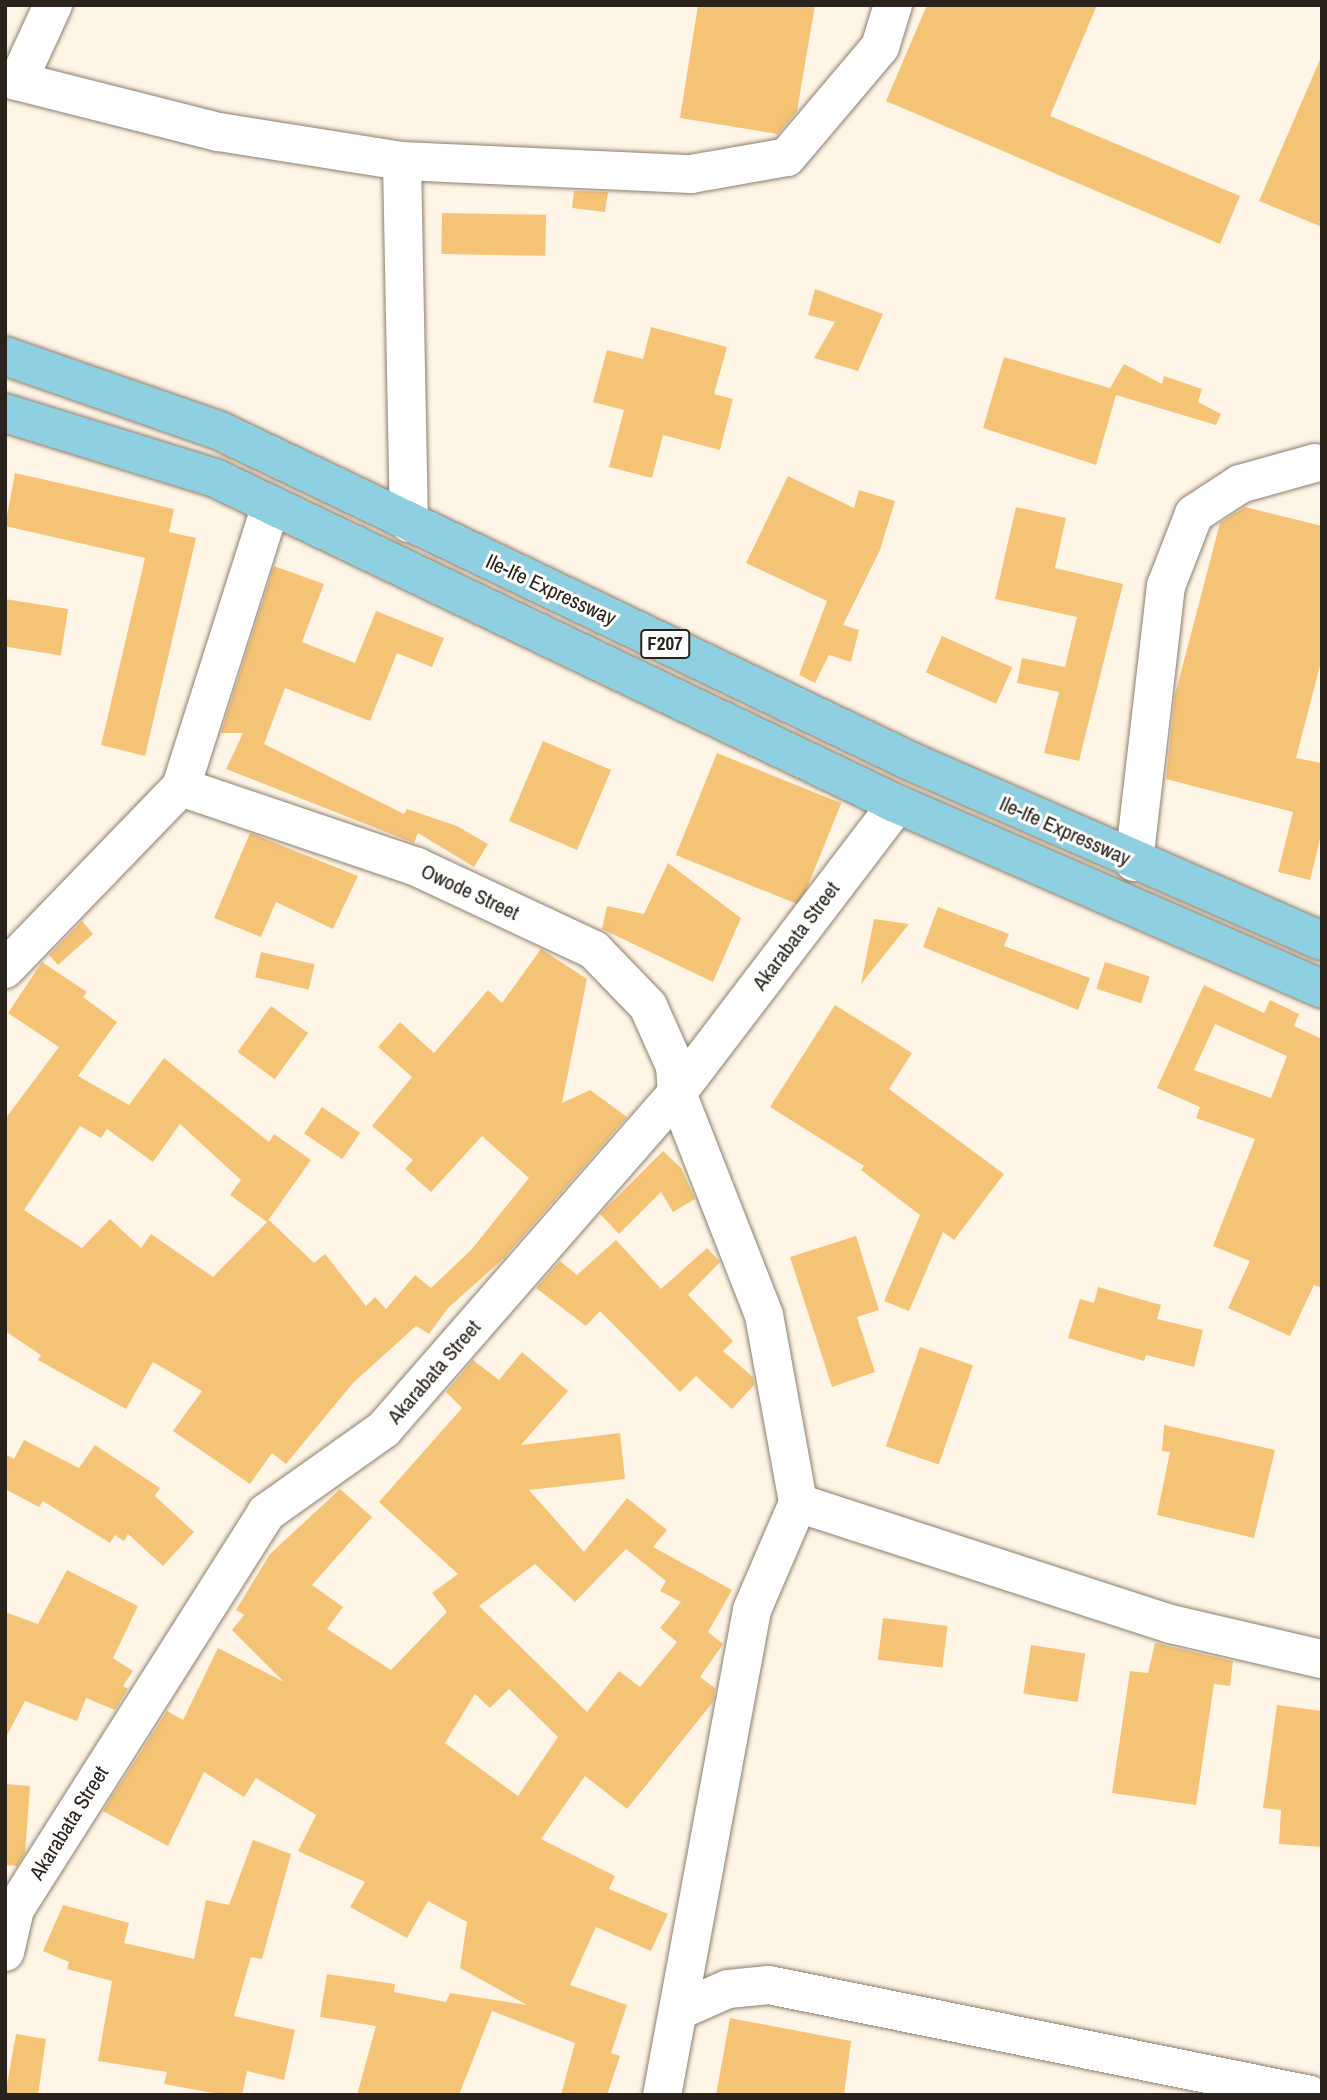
<!DOCTYPE html>
<style>
body{margin:0}
#map{position:relative;width:1327px;height:2100px;overflow:hidden;background:#fff5e7;font-family:"Archivo Narrow",sans-serif}
div>[style]{position:absolute}
[style*='--x']{left:calc(var(--x)*1px);top:calc(var(--y)*1px);width:calc(var(--w)*1px);rotate:calc(var(--a)*1deg)}
.building>*{inset:0;background:#f5c376;transform-origin:0 0}
.roads{filter:drop-shadow(0 0 2px #8d7f6b) drop-shadow(0 0 2px #8d7f6b)}
.minor>*{height:38px;margin:-19px;padding:0 19px;transform-origin:19px;border-radius:19px;background:#fff}
.major>*{height:38px;margin:-19px;padding:0 19px;transform-origin:19px;border-radius:19px;background:#8ed0e2}
span{translate:-50% -50%;white-space:nowrap;text-align:center;line-height:1.15;-webkit-text-stroke:6px #fff;paint-order:stroke}
.shield-label span{padding:2px 5px;background:#fff;border:2px solid;border-radius:5px;-webkit-text-stroke-width:0}
.shield-label{font-size:19px;color:#29231b;font-weight:700}
.street-label{font-size:21px;color:#29231b}
.frame{position:absolute;inset:0;border:7px solid #29231b;pointer-events:none}
</style>
<div id="map">
<div class="building">
<i style="clip-path:polygon(698px 5px,815px 5px,797px 111px,778px 134px,680px 118px)"></i>
<i style="clip-path:polygon(927px 5px,1097px 5px,1050px 116px,1240px 196px,1220px 244px,886px 101px)"></i>
<i style="clip-path:polygon(1322px 55px,1322px 227px,1259px 201px)"></i>
<i style="clip-path:polygon(574px 191px,608px 192px,605px 212px,572px 208px)"></i>
<i style="left:442px;top:213px;width:104px;height:41px;rotate:1deg"></i>
<i style="clip-path:polygon(815px 289px,883px 314px,858px 371px,814px 358px,835px 322px,808px 315px)"></i>
<i style="clip-path:polygon(651px 327px,727px 347px,714px 394px,733px 399px,720px 450px,663px 435px,652px 478px,609px 467px,624px 410px,593px 402px,607px 350px,643px 359px)"></i>
<i style="clip-path:polygon(1004px 357px,1110px 388px,1124px 364px,1162px 384px,1164px 376px,1202px 389px,1198px 402px,1221px 414px,1216px 425px,1116px 395px,1096px 465px,983px 428px)"></i>
<i style="clip-path:polygon(15px 473px,174px 509px,169px 532px,196px 538px,145px 756px,101px 745px,145px 558px,5px 526px)"></i>
<i style="clip-path:polygon(788px 476px,854px 508px,859px 490px,895px 501px,880px 550px,843px 625px,859px 630px,851px 662px,829px 655px,815px 683px,799px 675px,827px 601px,746px 563px)"></i>
<i style="clip-path:polygon(1016px 507px,1066px 518px,1055px 568px,1123px 584px,1079px 761px,1044px 753px,1059px 692px,1017px 683px,1022px 658px,1065px 667px,1077px 617px,995px 599px)"></i>
<i style="clip-path:polygon(1245px 507px,1322px 526px,1322px 658px,1296px 758px,1322px 763px,1322px 831px,1310px 880px,1278px 872px,1293px 812px,1166px 779px,1175px 695px,1220px 523px)"></i>
<i style="clip-path:polygon(274px 566px,324px 584px,302px 642px,355px 663px,376px 611px,444px 638px,432px 667px,397px 653px,370px 721px,285px 688px,264px 744px,404px 814px,407px 809px,457px 826px,488px 844px,474px 867px,418px 833px,414px 843px,226px 769px,243px 733px,221px 733px)"></i>
<i style="left:5px;top:599px;width:64px;height:47px;rotate:9deg"></i>
<i style="left:942px;top:636px;width:77px;height:40px;rotate:24deg"></i>
<i style="left:543px;top:741px;width:74px;height:87px;rotate:23deg"></i>
<i style="left:717px;top:753px;width:134px;height:110px;rotate:22deg"></i>
<i style="clip-path:polygon(250px 833px,358px 876px,333px 929px,276px 902px,261px 937px,214px 918px)"></i>
<i style="clip-path:polygon(668px 863px,741px 918px,713px 982px,602px 929px,607px 906px,644px 914px)"></i>
<i style="clip-path:polygon(938px 907px,1009px 934px,1004px 946px,1090px 978px,1078px 1010px,923px 947px)"></i>
<i style="clip-path:polygon(874px 919px,909px 924px,861px 984px)"></i>
<i style="clip-path:polygon(82px 921px,93px 934px,58px 965px,49px 955px)"></i>
<i style="clip-path:polygon(541px 949px,587px 979px,562px 1103px,590px 1090px,627px 1117px,503px 1259px,448px 1308px,429px 1334px,416px 1326px,353px 1383px,286px 1464px,272px 1453px,250px 1484px,173px 1431px,202px 1391px,153px 1362px,126px 1409px,38px 1360px,41px 1355px,5px 1331px,5px 1119px,59px 1047px,8px 1013px,42px 962px,87px 992px,83px 997px,117px 1022px,78px 1076px,129px 1105px,164px 1058px,269px 1142px,274px 1134px,311px 1160px,267px 1222px,230px 1195px,241px 1180px,180px 1124px,153px 1162px,107px 1129px,101px 1138px,80px 1126px,24px 1210px,82px 1248px,110px 1219px,141px 1248px,151px 1234px,213px 1277px,269px 1220px,314px 1263px,325px 1254px,366px 1306px,375px 1297px,386px 1309px,415px 1275px,431px 1288px,471px 1250px,529px 1178px,482px 1136px,431px 1192px,405px 1169px,413px 1160px,372px 1126px,412px 1077px,378px 1047px,400px 1022px,434px 1053px,488px 990px,502px 1003px)"></i>
<i style="left:261px;top:952px;width:55px;height:26px;rotate:13deg"></i>
<i style="left:1105px;top:962px;width:47px;height:28px;rotate:18deg"></i>
<i style="clip-path:polygon(evenodd,1204px 985px,1264px 1013px,1270px 1000px,1299px 1014px,1294px 1026px,1322px 1039px,1322px 1288px,1314px 1285px,1290px 1336px,1228px 1308px,1250px 1261px,1213px 1246px,1255px 1139px,1196px 1118px,1200px 1107px,1157px 1088px,1204px 985px,1215px 1024px,1287px 1056px,1271px 1098px,1194px 1070px,1215px 1024px)"></i>
<i style="clip-path:polygon(835px 1005px,912px 1053px,889px 1089px,1004px 1174px,954px 1240px,943px 1232px,909px 1311px,884px 1301px,920px 1215px,861px 1170px,864px 1166px,770px 1107px)"></i>
<i style="left:271px;top:1006px;width:46px;height:57px;rotate:36deg"></i>
<i style="left:322px;top:1107px;width:46px;height:32px;rotate:34deg"></i>
<i style="clip-path:polygon(663px 1151px,681px 1168px,695px 1199px,673px 1212px,661px 1192px,619px 1234px,600px 1214px)"></i>
<i style="clip-path:polygon(856px 1236px,879px 1310px,857px 1317px,875px 1372px,832px 1387px,790px 1257px)"></i>
<i style="clip-path:polygon(616px 1240px,661px 1289px,707px 1248px,720px 1262px,688px 1295px,733px 1341px,723px 1351px,753px 1377px,754px 1385px,732px 1409px,696px 1376px,680px 1392px,600px 1311px,586px 1326px,536px 1288px,560px 1261px,577px 1275px)"></i>
<i style="clip-path:polygon(1098px 1287px,1161px 1305px,1157px 1319px,1203px 1330px,1194px 1367px,1146px 1355px,1144px 1361px,1068px 1338px,1080px 1299px,1094px 1303px)"></i>
<i style="left:920px;top:1347px;width:56px;height:105px;rotate:19deg"></i>
<i style="clip-path:polygon(evenodd,522px 1352px,568px 1391px,521px 1445px,620px 1433px,625px 1479px,529px 1490px,584px 1552px,627px 1498px,667px 1530px,653px 1547px,732px 1590px,708px 1632px,723px 1644px,700px 1677px,715px 1688px,713px 1702px,627px 1809px,585px 1776px,541px 1839px,615px 1876px,609px 1889px,668px 1914px,651px 1951px,596px 1927px,570px 1985px,627px 2005px,611px 2053px,620px 2056px,607px 2095px,561px 2095px,575px 2043px,492px 2011px,459px 2095px,357px 2095px,376px 2026px,320px 2017px,327px 1974px,395px 1984px,394px 1992px,446px 2002px,450px 1993px,527px 2005px,460px 1968px,467px 1922px,428px 1901px,407px 1938px,350px 1907px,365px 1882px,298px 1851px,316px 1815px,256px 1778px,244px 1797px,204px 1772px,168px 1846px,103px 1811px,167px 1711px,183px 1720px,218px 1648px,284px 1682px,232px 1630px,244px 1615px,236px 1610px,270px 1554px,340px 1489px,372px 1517px,312px 1585px,343px 1607px,327px 1629px,391px 1670px,447px 1612px,432px 1593px,458px 1574px,379px 1502px,462px 1408px,446px 1392px,473px 1360px,499px 1380px,522px 1352px,626px 1549px,666px 1581px,660px 1591px,681px 1602px,660px 1628px,677px 1642px,640px 1687px,619px 1671px,587px 1712px,479px 1606px,535px 1564px,575px 1602px,626px 1549px,522px 1352px,509px 1689px,558px 1737px,518px 1796px,445px 1743px,475px 1694px,490px 1708px,509px 1689px)"></i>
<i style="clip-path:polygon(1164px 1425px,1275px 1450px,1254px 1538px,1157px 1515px,1170px 1452px,1162px 1451px)"></i>
<i style="clip-path:polygon(24px 1440px,79px 1468px,95px 1445px,160px 1488px,155px 1496px,194px 1532px,163px 1566px,128px 1534px,124px 1541px,115px 1535px,110px 1543px,43px 1501px,39px 1507px,5px 1489px,5px 1454px,14px 1459px)"></i>
<i style="clip-path:polygon(67px 1570px,138px 1606px,113px 1658px,133px 1671px,123px 1686px,128px 1689px,115px 1710px,86px 1698px,77px 1721px,25px 1701px,5px 1739px,5px 1612px,38px 1624px)"></i>
<i style="left:883px;top:1618px;width:65px;height:42px;rotate:7deg"></i>
<i style="clip-path:polygon(1155px 1643px,1233px 1661px,1230px 1686px,1214px 1684px,1196px 1805px,1112px 1793px,1130px 1671px,1148px 1673px)"></i>
<i style="left:1031px;top:1645px;width:55px;height:49px;rotate:9deg"></i>
<i style="clip-path:polygon(1277px 1705px,1322px 1711px,1322px 1847px,1279px 1844px,1281px 1810px,1263px 1808px)"></i>
<i style="clip-path:polygon(5px 1784px,30px 1786px,25px 1853px,17px 1866px,5px 1865px)"></i>
<i style="clip-path:polygon(253px 1840px,291px 1854px,262px 1959px,251px 1957px,234px 2016px,295px 2030px,284px 2080px,247px 2071px,242px 2095px,224px 2095px,164px 2084px,167px 2072px,98px 2061px,112px 1981px,67px 1969px,69px 1962px,43px 1951px,63px 1905px,129px 1923px,124px 1943px,194px 1959px,206px 1900px,229px 1905px)"></i>
<i style="clip-path:polygon(730px 2018px,851px 2041px,844px 2095px,716px 2095px)"></i>
<i style="clip-path:polygon(16px 2034px,46px 2039px,38px 2095px,5px 2095px)"></i>
</div>
<div class="roads">
<div class="minor">
<i style="--x:5;--y:78;--w:221;--a:14.2"></i>
<i style="--x:219;--y:132;--w:185;--a:9"></i>
<i style="--x:402;--y:161;--w:289;--a:2.6"></i>
<i style="--x:691;--y:174;--w:97;--a:-10"></i>
<i style="--x:787;--y:157;--w:144;--a:-49.8"></i>
<i style="--x:880;--y:47;--w:44;--a:-72.8"></i>
<i style="--x:18;--y:81;--w:84;--a:-65.3"></i>
<i style="--x:402;--y:161;--w:362;--a:88.9"></i>
<i style="--x:181;--y:787;--w:249;--a:18.7"></i>
<i style="--x:417;--y:867;--w:195;--a:25.1"></i>
<i style="--x:594;--y:950;--w:78;--a:46"></i>
<i style="--x:648;--y:1006;--w:66;--a:65.8"></i>
<i style="--x:675;--y:1066;--w:27;--a:86"></i>
<i style="--x:677;--y:1093;--w:238;--a:68.6"></i>
<i style="--x:764;--y:1315;--w:191;--a:79.7"></i>
<i style="--x:798;--y:1503;--w:116;--a:113.3"></i>
<i style="--x:752;--y:1610;--w:493;--a:100.5"></i>
<i style="--x:1134;--y:862;--w:278;--a:-83.4"></i>
<i style="--x:1166;--y:586;--w:77;--a:-68.7"></i>
<i style="--x:1194;--y:514;--w:55;--a:-33.1"></i>
<i style="--x:1240;--y:484;--w:78;--a:-15.6"></i>
<i style="--x:5;--y:969;--w:253;--a:-46"></i>
<i style="--x:181;--y:787;--w:296;--a:-72.3"></i>
<i style="--x:798;--y:1503;--w:392;--a:18"></i>
<i style="--x:1171;--y:1624;--w:155;--a:13.1"></i>
<i style="--x:5;--y:1952;--w:44;--a:-76.9"></i>
<i style="--x:15;--y:1909;--w:469;--a:-57.6"></i>
<i style="--x:266;--y:1513;--w:145;--a:-35.4"></i>
<i style="--x:384;--y:1429;--w:446;--a:-48.9"></i>
<i style="--x:677;--y:1093;--w:363;--a:-52.7"></i>
<i style="--x:680;--y:2010;--w:52;--a:-23.6"></i>
<i style="--x:728;--y:1989;--w:41;--a:-5.6"></i>
<i style="--x:769;--y:1985;--w:552;--a:11.49"></i>
</div>
<div class="major">
<i style="--x:5;--y:356;--w:225;--a:19.2"></i>
<i style="--x:218;--y:430;--w:767;--a:25.56"></i>
<i style="--x:910;--y:761;--w:450;--a:23.6"></i>
<i style="--x:5;--y:413;--w:220;--a:17.2"></i>
<i style="--x:215;--y:478;--w:756;--a:25.55"></i>
<i style="--x:897;--y:804;--w:464;--a:23.5"></i>
</div>
</div>
<div class="shield-label">
<span style="left:665px;top:644px">F207</span>
</div>
<div class="street-label">
<span style="left:551px;top:590px;rotate:25deg">Ile-Ife Expressway</span>
<span style="left:1065px;top:831px;rotate:24deg">Ile-Ife Expressway</span>
<span style="left:470px;top:892px;rotate:25deg">Owode Street</span>
<span style="left:796px;top:936px;rotate:-53deg">Akarabata Street</span>
<span style="left:434px;top:1372px;rotate:-49deg">Akarabata Street</span>
<span style="left:69px;top:1823px;rotate:-58deg">Akarabata Street</span>
</div>
<div class="frame"></div>
</div>
